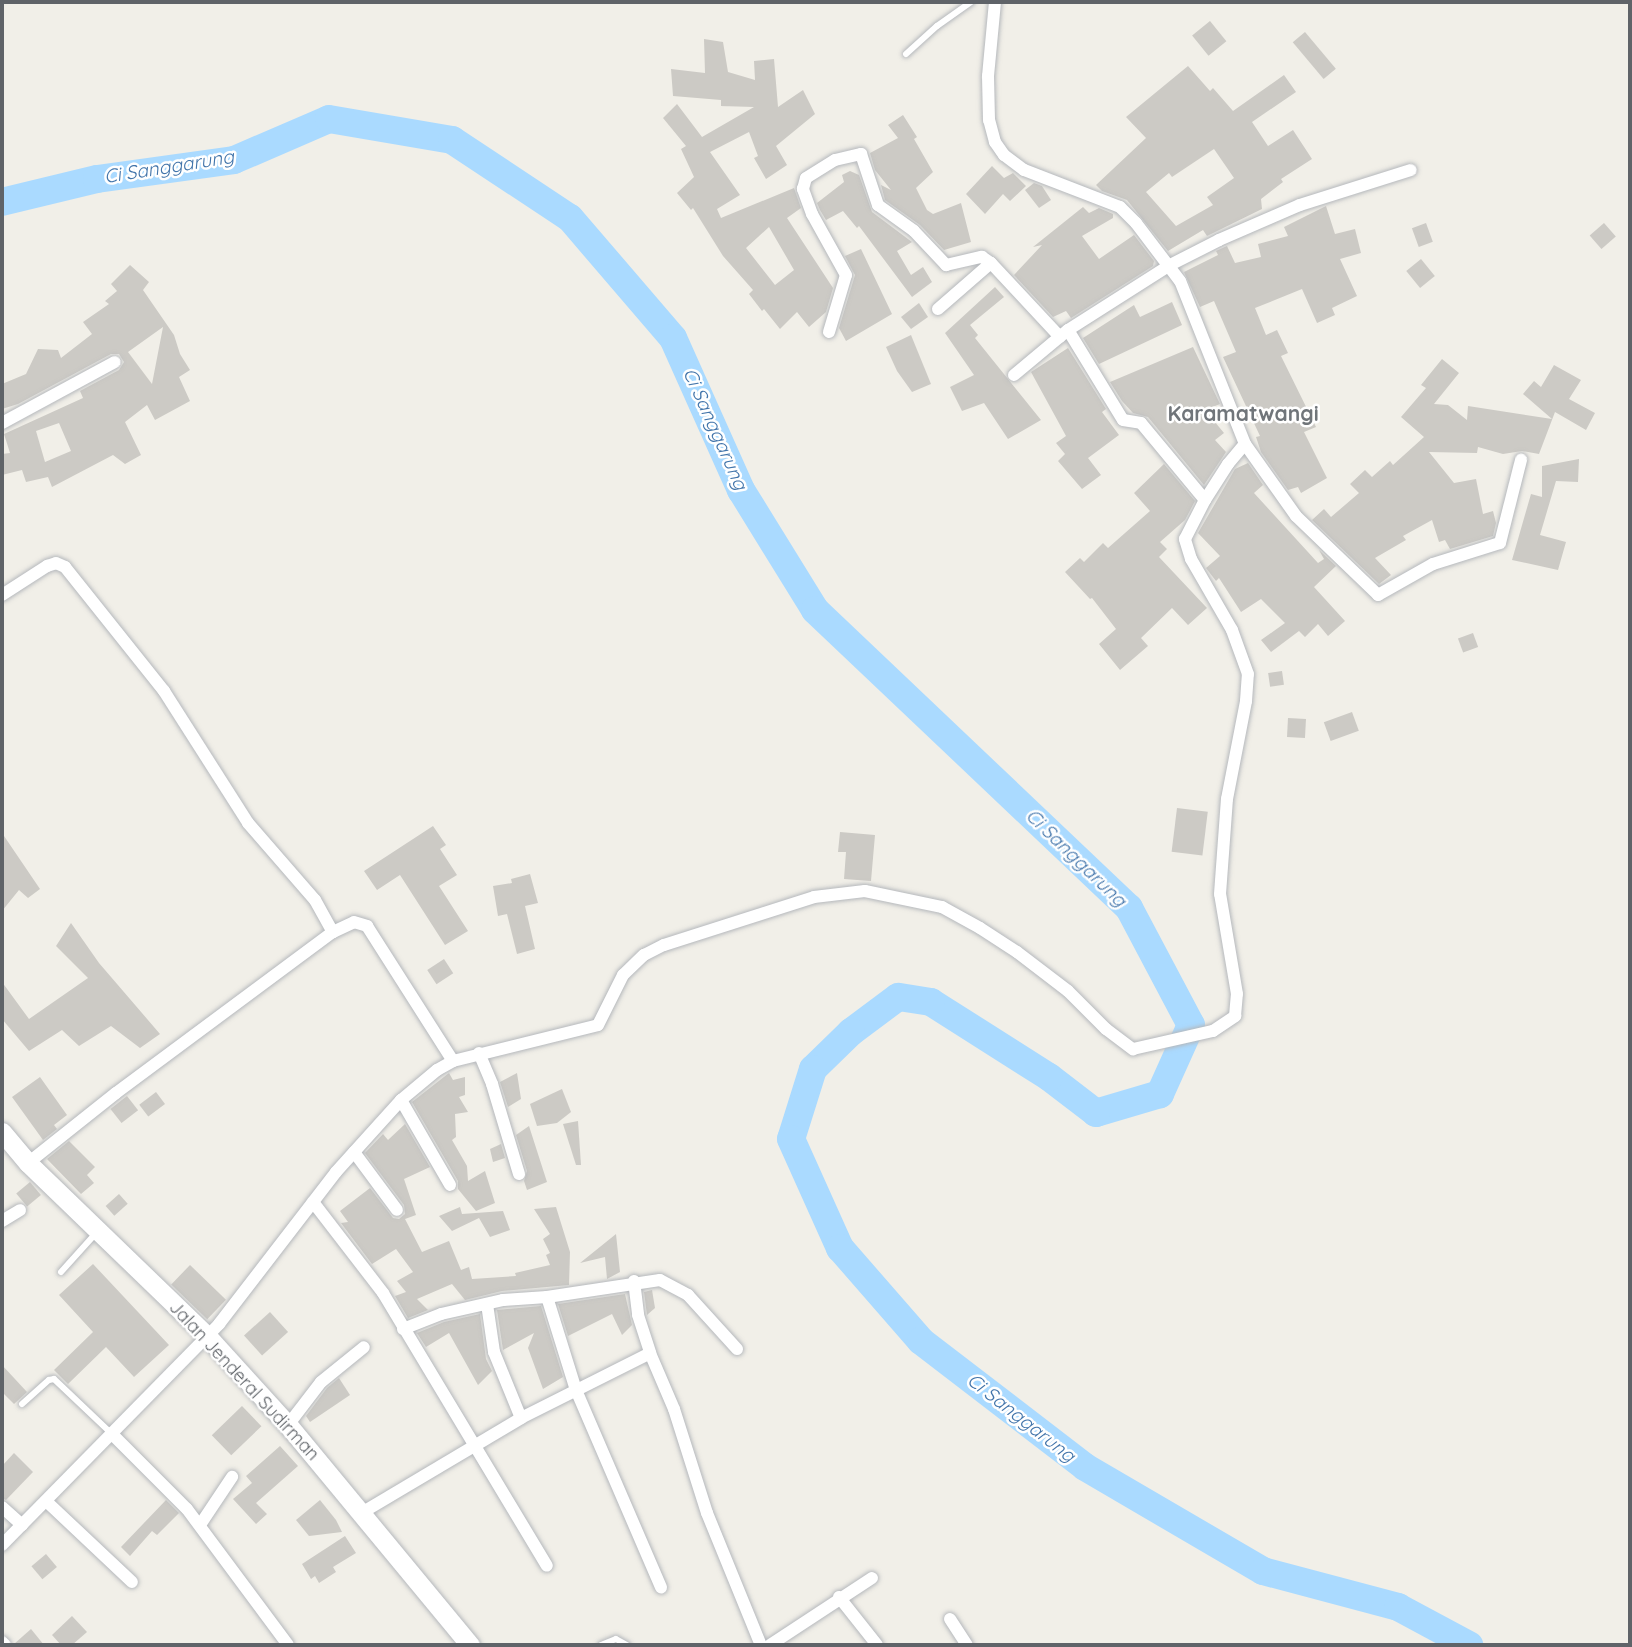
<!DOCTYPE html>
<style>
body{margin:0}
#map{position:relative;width:1632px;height:1647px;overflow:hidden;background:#f1efe8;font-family:Quicksand,sans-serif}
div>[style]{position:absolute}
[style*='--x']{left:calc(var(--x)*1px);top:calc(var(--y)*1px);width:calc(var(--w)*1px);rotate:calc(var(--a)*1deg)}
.river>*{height:28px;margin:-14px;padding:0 14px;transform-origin:14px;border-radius:14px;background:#aadaff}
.building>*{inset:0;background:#cccac5;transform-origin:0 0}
.roads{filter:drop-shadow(0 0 2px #b5b8bc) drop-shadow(0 0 2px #b5b8bc)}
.lane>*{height:6px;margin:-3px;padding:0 3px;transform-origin:3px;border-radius:3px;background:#fff}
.street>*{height:12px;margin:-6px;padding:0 6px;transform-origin:6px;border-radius:6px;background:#fff}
.secondary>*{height:19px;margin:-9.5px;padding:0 9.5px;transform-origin:9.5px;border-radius:9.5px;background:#fff}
span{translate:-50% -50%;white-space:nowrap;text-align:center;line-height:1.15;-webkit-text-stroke:5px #fff;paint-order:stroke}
.street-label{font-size:18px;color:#5f6368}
.water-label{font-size:19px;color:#4174aa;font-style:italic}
.quarter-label{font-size:21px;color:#70757a;font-weight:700}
.frame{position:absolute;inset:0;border:4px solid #5f6368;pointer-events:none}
</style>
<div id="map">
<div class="river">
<i style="--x:2;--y:202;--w:98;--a:-13.6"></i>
<i style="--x:97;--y:179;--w:138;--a:-7.9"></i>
<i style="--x:234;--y:160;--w:103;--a:-23.3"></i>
<i style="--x:329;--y:119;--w:125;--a:9.7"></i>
<i style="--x:452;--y:140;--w:141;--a:33.5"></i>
<i style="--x:570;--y:218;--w:158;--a:49.4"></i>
<i style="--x:673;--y:338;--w:167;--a:65.9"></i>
<i style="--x:741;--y:490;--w:141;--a:58.3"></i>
<i style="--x:815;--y:610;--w:433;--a:43.5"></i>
<i style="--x:1129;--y:908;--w:132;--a:62.1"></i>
<i style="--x:1191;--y:1025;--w:76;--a:114.2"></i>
<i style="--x:1160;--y:1094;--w:67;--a:163.5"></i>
<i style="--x:1096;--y:1113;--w:59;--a:-142.5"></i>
<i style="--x:1049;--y:1077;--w:140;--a:-147.6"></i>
<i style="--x:931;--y:1002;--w:33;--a:-171"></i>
<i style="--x:898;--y:997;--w:59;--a:143.3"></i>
<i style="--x:851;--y:1032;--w:53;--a:135.8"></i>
<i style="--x:813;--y:1069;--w:73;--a:107.4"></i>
<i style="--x:791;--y:1139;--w:120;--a:65.8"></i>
<i style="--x:840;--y:1248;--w:123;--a:48.9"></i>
<i style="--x:921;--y:1341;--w:207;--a:37.5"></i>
<i style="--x:1085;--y:1467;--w:206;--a:30.3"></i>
<i style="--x:1263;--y:1571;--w:140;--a:14.9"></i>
<i style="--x:1398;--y:1607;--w:81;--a:28.2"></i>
</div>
<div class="building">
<i style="left:1210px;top:21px;width:26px;height:23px;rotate:51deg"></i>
<i style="left:1305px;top:32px;width:48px;height:16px;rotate:50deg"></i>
<i style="clip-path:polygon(evenodd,704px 39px,723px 42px,728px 72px,755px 80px,754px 61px,774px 59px,778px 107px,803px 90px,815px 114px,776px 146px,787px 165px,766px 179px,754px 158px,758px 156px,749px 132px,710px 152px,740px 195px,717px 209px,721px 218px,794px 188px,801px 208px,787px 218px,833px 288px,826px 312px,809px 327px,797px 312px,780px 329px,764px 309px,762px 311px,749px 294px,753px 290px,723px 256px,693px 208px,691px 210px,677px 193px,694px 177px,681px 149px,686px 146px,663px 118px,677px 104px,702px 137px,754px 107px,721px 106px,721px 100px,673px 96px,671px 69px,705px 73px,704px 39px,769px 227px,794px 270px,775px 285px,746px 248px,769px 227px)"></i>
<i style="clip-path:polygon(evenodd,1188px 66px,1210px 91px,1213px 88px,1233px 111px,1284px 75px,1296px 92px,1252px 122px,1268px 146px,1293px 130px,1312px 159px,1281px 179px,1283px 182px,1261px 199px,1262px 209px,1207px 236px,1203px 230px,1168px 251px,1127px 200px,1102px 191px,1096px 185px,1146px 138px,1126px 117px,1188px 66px,1214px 149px,1234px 178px,1207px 197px,1213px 205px,1176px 226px,1146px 192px,1169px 173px,1172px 177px,1214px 149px)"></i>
<i style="clip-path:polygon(903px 115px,917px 137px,914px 139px,933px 172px,916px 188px,927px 210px,933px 214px,961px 203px,971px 242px,944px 250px,920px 225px,885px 200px,881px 185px,891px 190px,875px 170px,870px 153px,898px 138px,888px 125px)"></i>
<i style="clip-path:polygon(992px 166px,1004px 178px,1013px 173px,1026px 186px,1010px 201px,1003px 194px,985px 214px,966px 194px)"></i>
<i style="clip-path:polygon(850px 171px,859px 175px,872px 212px,912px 242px,897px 251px,911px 275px,923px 267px,932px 282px,912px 297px,859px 226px,857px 228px,843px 211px,826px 220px,820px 210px,817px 203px,844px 182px,842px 175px)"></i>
<i style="clip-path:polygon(1034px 183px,1042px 186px,1051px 200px,1039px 208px,1025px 190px)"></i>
<i style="clip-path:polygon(1326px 206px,1335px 234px,1355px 229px,1361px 253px,1340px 259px,1357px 296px,1332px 308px,1335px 315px,1317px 323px,1302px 289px,1255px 308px,1266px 335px,1277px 330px,1288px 353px,1281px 356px,1316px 427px,1304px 432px,1327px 478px,1301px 493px,1298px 487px,1288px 490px,1261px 452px,1256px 437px,1260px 436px,1223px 357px,1236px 352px,1214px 301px,1200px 307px,1184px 272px,1218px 255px,1216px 251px,1227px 246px,1235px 263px,1261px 257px,1258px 244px,1288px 236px,1284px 227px)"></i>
<i style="clip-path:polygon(1083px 207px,1089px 213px,1099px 208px,1113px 214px,1113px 218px,1082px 236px,1099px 259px,1134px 235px,1154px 261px,1153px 266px,1071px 318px,1066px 311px,1053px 317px,1014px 275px,1042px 245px,1033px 247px)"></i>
<i style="left:1426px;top:223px;width:20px;height:15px;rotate:70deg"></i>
<i style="left:1604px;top:223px;width:18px;height:19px;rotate:49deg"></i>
<i style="clip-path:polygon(861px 249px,892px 314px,846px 341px,839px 328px,855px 275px,845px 256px)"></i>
<i style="left:1421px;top:259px;width:22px;height:19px;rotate:51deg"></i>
<i style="clip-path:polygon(evenodd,130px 265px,149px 282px,143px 290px,174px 335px,180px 354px,190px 370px,179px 377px,190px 401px,155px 420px,147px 405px,125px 422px,141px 455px,125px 464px,113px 455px,52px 487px,48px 477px,26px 482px,22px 470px,2px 475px,2px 454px,10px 453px,4px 434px,83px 398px,80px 391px,119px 370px,124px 362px,119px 354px,111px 354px,18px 404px,2px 409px,2px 384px,26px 374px,38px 349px,58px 350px,61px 358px,92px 334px,83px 322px,109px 304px,105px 301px,117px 291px,111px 284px,130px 265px,163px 327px,152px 384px,128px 352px,163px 327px,130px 265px,59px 423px,71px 451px,45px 462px,36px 431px,59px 423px)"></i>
<i style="clip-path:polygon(995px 287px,1004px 297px,970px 325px,978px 335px,975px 338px,1041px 420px,1008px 439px,984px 403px,962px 411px,950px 387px,974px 375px,945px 333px)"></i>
<i style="clip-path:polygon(1172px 302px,1182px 325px,1099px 364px,1083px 338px,1134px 305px,1140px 317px)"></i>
<i style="clip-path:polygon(919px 303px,928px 317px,911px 329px,901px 317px)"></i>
<i style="clip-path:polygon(911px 335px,931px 384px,912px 392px,897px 371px,886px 347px)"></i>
<i style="clip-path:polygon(1193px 347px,1220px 404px,1205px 410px,1224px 433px,1215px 440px,1226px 452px,1204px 485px,1148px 417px,1133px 413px,1122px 401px,1110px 382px)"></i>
<i style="clip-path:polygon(1068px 348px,1106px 409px,1102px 412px,1119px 435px,1088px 458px,1101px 475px,1082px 489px,1058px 461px,1065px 454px,1056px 443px,1066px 436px,1031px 372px)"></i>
<i style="clip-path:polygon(1442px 359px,1459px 373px,1434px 404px,1448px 405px,1467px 420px,1468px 406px,1552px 419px,1523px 394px,1534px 381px,1541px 387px,1554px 365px,1581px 380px,1569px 399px,1595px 413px,1586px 430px,1555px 412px,1539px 454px,1522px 451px,1503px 454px,1478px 447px,1477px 453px,1429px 452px,1454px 483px,1476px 479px,1483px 514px,1493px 511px,1496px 523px,1493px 536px,1450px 549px,1445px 540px,1439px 542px,1432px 520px,1403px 536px,1406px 540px,1375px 558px,1391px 575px,1379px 584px,1312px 520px,1324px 509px,1331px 517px,1359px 493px,1350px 484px,1365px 470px,1372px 477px,1390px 461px,1393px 465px,1424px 437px,1401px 417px,1426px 388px,1421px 385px)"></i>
<i style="clip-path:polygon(1579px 459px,1578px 482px,1556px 481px,1540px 535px,1566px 542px,1558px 570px,1512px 560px,1531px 494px,1542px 497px,1542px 466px)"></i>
<i style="clip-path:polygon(1248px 463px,1263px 485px,1254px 493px,1318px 563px,1324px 559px,1319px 550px,1336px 566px,1314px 587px,1345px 621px,1328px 636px,1318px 624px,1305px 637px,1299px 631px,1271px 652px,1261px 640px,1285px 623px,1261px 599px,1241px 612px,1219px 578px,1216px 581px,1206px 568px,1220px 556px,1198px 533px,1235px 469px)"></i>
<i style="clip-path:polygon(1164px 464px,1195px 501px,1185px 520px,1160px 542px,1167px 549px,1159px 557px,1207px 608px,1188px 625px,1172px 608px,1141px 638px,1148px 646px,1120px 670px,1099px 644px,1116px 629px,1092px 598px,1090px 599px,1065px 572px,1080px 558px,1084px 562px,1103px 543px,1108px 548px,1150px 511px,1134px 493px)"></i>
<i style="left:1473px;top:633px;width:15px;height:16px;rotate:70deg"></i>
<i style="left:1282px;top:671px;width:14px;height:14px;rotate:82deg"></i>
<i style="left:1352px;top:712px;width:20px;height:30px;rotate:70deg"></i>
<i style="left:1288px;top:718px;width:18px;height:19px;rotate:3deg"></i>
<i style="left:1177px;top:808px;width:31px;height:44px;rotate:7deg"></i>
<i style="clip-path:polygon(433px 826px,446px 845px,440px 849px,457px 875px,439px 886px,468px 931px,445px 945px,400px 875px,377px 890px,364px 871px)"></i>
<i style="clip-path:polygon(840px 832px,875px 835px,871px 881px,844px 879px,846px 852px,838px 852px)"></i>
<i style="clip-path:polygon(2px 833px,40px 889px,28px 898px,19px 890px,2px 911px)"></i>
<i style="clip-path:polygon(530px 874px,538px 903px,525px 906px,535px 949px,517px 954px,507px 914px,498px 916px,493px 886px,512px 883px,511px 879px)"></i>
<i style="clip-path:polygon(71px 923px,99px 963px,160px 1034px,140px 1048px,111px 1026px,79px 1046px,62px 1030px,29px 1051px,2px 1019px,2px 982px,29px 1019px,88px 978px,56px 946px)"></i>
<i style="left:444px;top:959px;width:17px;height:20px;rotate:57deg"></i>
<i style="clip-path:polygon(449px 1073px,453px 1080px,465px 1077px,465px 1095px,459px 1097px,468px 1112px,455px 1114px,456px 1137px,452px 1140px,467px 1166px,468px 1181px,485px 1171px,495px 1203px,476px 1211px,458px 1189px,458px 1181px,412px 1102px)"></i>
<i style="clip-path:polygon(517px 1073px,521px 1099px,508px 1107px,500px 1082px)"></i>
<i style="clip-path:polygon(40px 1077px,67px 1115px,54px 1125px,57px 1129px,43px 1140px,12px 1097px)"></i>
<i style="clip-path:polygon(562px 1089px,571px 1112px,557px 1123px,537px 1126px,530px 1104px)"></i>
<i style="left:156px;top:1092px;width:15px;height:21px;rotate:53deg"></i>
<i style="left:127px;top:1096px;width:18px;height:21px;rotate:52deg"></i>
<i style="clip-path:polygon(578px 1121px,581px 1165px,576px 1165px,563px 1124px)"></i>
<i style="clip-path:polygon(405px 1124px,430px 1167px,404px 1179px,416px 1215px,405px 1219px,422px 1252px,449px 1241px,461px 1270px,469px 1267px,472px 1279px,516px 1276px,515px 1273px,550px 1265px,546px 1255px,550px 1253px,543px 1239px,550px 1234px,534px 1209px,556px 1207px,570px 1252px,569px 1285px,502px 1291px,465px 1300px,452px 1284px,417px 1299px,428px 1310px,408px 1318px,395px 1296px,406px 1292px,397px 1281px,413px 1272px,396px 1249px,372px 1264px,341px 1223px,348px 1222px,340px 1211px,370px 1188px,393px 1218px,399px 1219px,405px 1214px,404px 1205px,365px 1153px,383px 1134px,388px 1140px)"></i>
<i style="clip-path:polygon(529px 1126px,547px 1182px,527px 1190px,524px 1181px,527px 1171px,516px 1135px)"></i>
<i style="clip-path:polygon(69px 1141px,95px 1167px,87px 1175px,94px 1183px,81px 1194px,47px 1159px)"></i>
<i style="clip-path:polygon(501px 1144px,505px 1158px,493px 1162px,490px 1149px)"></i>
<i style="left:30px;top:1182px;width:17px;height:18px;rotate:50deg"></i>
<i style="left:119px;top:1194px;width:13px;height:18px;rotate:48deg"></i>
<i style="clip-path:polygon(460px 1207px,462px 1214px,503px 1211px,510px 1230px,490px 1237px,479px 1218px,452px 1231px,439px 1216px)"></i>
<i style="clip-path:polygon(616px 1234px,620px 1272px,607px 1279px,605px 1257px,580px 1263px)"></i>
<i style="clip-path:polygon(93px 1264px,169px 1345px,134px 1377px,106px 1347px,68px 1384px,54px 1370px,93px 1332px,59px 1295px)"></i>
<i style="left:190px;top:1265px;width:50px;height:27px;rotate:44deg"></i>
<i style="clip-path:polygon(652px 1290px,655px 1308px,647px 1315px,644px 1292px)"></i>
<i style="clip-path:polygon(625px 1294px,632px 1325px,622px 1335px,612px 1314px,568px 1336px,558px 1304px)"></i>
<i style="clip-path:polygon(541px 1306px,563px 1377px,543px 1389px,528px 1348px,534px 1333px,503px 1350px,497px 1310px)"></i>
<i style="left:270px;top:1312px;width:27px;height:35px;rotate:48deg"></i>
<i style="clip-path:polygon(480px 1314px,486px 1359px,492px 1371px,478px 1385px,449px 1333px,426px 1347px,417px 1333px,444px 1322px)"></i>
<i style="clip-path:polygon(2px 1365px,27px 1392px,14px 1404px,2px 1392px)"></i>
<i style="clip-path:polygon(339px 1378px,350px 1395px,310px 1422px,306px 1416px,327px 1388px)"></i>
<i style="left:242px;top:1406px;width:28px;height:42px;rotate:46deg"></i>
<i style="clip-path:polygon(280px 1446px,298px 1466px,256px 1503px,267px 1514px,256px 1524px,233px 1499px,252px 1483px,246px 1476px)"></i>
<i style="clip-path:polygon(14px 1453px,33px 1472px,6px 1500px,2px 1498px,2px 1466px)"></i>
<i style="clip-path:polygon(166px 1500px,179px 1513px,157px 1535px,152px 1531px,130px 1556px,121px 1547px)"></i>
<i style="clip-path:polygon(320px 1500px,336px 1520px,342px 1532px,309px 1536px,296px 1520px)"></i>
<i style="clip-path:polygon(345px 1536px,356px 1553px,333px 1567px,336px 1572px,319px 1583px,315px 1576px,311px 1579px,302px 1564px)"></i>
<i style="left:46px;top:1554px;width:17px;height:19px;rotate:50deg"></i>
<i style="clip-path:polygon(72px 1616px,87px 1632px,72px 1645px,61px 1645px,52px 1635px)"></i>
<i style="clip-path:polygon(31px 1629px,44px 1645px,14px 1645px,14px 1644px)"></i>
</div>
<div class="roads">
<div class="lane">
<i style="--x:906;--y:54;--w:42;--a:-42.1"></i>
<i style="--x:937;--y:26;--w:42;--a:-35.2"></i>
<i style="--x:61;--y:1272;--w:54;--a:-48"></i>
<i style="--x:22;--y:1404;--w:36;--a:-42"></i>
<i style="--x:49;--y:1380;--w:5;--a:-11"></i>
<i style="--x:54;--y:1379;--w:79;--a:43.5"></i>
<i style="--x:601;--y:1645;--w:16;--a:-22"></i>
<i style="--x:616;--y:1639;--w:13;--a:29"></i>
</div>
<div class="street">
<i style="--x:938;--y:309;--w:70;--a:-41"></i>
<i style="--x:991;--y:263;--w:101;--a:47"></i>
<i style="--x:1068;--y:330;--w:105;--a:58.6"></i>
<i style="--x:1123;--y:420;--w:18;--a:9"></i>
<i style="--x:1141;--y:423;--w:100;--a:50.3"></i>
<i style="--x:829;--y:332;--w:59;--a:-73.4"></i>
<i style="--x:846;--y:275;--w:70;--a:-119.1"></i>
<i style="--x:812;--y:214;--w:27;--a:-110"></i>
<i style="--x:803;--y:189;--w:11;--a:-75"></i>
<i style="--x:806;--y:178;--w:34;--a:-32"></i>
<i style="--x:835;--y:160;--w:27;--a:-13"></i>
<i style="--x:861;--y:154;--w:54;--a:71.6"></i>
<i style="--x:878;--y:205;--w:44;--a:35.8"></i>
<i style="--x:914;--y:231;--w:47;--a:46.7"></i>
<i style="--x:946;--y:265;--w:37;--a:-13"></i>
<i style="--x:982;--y:257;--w:11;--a:34"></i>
<i style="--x:1014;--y:375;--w:70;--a:-39.8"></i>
<i style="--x:1068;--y:330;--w:121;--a:-32.5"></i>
<i style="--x:1170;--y:265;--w:55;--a:-27"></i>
<i style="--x:1219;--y:240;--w:88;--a:-23.4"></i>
<i style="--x:1300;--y:205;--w:116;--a:-17.5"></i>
<i style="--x:2;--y:423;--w:128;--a:-28.4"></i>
<i style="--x:1245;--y:444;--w:88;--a:54.7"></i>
<i style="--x:1296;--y:516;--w:114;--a:43.9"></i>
<i style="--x:1378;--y:595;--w:63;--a:-29.4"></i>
<i style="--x:1433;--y:564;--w:70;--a:-17.4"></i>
<i style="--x:1500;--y:543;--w:86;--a:-75.8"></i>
<i style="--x:2;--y:595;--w:54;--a:-32.8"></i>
<i style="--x:47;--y:566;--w:9;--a:-18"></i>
<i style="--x:56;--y:563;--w:10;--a:24"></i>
<i style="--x:65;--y:567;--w:159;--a:51.4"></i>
<i style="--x:164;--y:691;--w:156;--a:57.5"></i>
<i style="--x:248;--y:823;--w:102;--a:49"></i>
<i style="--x:315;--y:900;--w:37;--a:61"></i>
<i style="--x:479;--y:1053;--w:34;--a:67"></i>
<i style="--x:492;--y:1084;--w:94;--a:73.3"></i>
<i style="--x:401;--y:1100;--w:98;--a:60"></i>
<i style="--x:354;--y:1152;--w:72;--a:53.4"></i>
<i style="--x:28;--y:1163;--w:112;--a:-38.5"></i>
<i style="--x:116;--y:1093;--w:270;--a:-36.6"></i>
<i style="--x:333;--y:932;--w:23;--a:-25"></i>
<i style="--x:354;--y:922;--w:14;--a:17"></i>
<i style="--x:367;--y:926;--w:160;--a:57.5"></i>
<i style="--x:313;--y:1202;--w:115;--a:52.4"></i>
<i style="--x:383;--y:1293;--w:318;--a:59"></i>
<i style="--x:2;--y:1221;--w:21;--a:-31"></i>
<i style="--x:634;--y:1281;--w:34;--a:83"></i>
<i style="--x:638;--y:1315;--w:40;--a:72"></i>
<i style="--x:547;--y:1297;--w:97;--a:72.7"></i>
<i style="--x:576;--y:1390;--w:215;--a:66.7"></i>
<i style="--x:487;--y:1304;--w:49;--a:81.7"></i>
<i style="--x:494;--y:1352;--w:71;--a:67.8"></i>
<i style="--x:403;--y:1329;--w:41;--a:-21.5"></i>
<i style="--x:441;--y:1314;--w:64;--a:-12.7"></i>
<i style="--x:503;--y:1300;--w:44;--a:-3.9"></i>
<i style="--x:547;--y:1297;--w:114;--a:-8.6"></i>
<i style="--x:660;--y:1280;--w:32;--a:28"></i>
<i style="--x:688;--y:1295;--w:73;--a:47.8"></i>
<i style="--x:288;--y:1425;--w:54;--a:-52.5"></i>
<i style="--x:321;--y:1382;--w:55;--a:-39.1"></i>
<i style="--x:111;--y:1433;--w:107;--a:45"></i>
<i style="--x:187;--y:1509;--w:169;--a:53.4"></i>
<i style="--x:46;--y:1501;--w:118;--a:43.3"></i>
<i style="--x:2;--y:1507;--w:27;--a:42"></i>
<i style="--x:363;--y:1512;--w:184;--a:-30.7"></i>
<i style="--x:521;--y:1418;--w:144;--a:-26.7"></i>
<i style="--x:650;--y:1353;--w:61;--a:66.8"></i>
<i style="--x:674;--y:1409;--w:109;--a:72.4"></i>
<i style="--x:707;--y:1513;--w:143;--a:67.8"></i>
<i style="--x:200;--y:1525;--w:58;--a:-56.3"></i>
<i style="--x:2;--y:1545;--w:310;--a:-45.5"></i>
<i style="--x:219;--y:1324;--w:192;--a:-52.4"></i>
<i style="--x:336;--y:1172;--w:97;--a:-47.9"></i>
<i style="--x:401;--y:1100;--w:47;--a:-39.8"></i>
<i style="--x:437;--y:1070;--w:18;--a:-29"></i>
<i style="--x:453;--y:1061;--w:149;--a:-13.9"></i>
<i style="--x:598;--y:1025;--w:56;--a:-63.4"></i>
<i style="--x:623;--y:975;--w:29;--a:-44"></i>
<i style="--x:644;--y:955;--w:22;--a:-27"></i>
<i style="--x:664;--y:945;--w:157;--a:-17.7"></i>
<i style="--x:814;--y:897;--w:51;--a:-6.7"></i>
<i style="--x:865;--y:891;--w:79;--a:11.7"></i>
<i style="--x:942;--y:907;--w:43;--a:28.9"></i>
<i style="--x:980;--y:928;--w:44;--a:33"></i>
<i style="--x:1017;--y:952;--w:64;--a:37.4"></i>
<i style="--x:1068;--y:991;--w:54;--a:45"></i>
<i style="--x:1106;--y:1029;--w:34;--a:37"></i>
<i style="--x:1133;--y:1049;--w:82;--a:-12.7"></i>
<i style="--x:1213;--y:1031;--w:27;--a:-34"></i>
<i style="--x:1235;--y:1016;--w:22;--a:-85"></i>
<i style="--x:1237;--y:994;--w:101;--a:-99.6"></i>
<i style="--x:1220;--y:894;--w:95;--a:-85.8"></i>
<i style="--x:1227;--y:799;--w:100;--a:-79"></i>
<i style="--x:1246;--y:701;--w:27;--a:-86"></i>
<i style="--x:1248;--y:674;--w:47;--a:-110"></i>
<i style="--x:1232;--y:630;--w:82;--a:-120"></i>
<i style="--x:1191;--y:559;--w:21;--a:-107"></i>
<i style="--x:1185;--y:539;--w:44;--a:-62.9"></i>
<i style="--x:1205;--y:500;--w:43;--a:-57.4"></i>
<i style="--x:1228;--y:464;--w:26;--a:-50"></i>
<i style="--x:1245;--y:444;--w:175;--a:-111.7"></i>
<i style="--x:1180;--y:281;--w:73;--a:-127.2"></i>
<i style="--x:1136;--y:223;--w:23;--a:-135"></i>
<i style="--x:1120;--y:207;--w:103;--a:-158.9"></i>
<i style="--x:1024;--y:170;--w:25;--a:-143"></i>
<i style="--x:1004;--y:155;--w:16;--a:-125"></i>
<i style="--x:995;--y:142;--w:23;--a:-105"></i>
<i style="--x:989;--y:120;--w:44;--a:-91.3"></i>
<i style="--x:988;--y:76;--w:74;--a:-84.6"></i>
<i style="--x:839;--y:1597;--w:61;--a:51.6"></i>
<i style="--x:950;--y:1619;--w:31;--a:57"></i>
<i style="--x:2;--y:1642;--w:4;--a:45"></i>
<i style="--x:770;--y:1645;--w:122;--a:-33.3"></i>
</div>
<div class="secondary">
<i style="--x:2;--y:1132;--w:40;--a:50"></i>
<i style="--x:28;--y:1163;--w:249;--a:44"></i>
<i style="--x:207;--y:1336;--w:120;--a:47.7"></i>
<i style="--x:288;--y:1425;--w:286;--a:50.4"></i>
</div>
</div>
<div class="street-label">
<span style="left:244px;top:1381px;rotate:47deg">Jalan Jenderal Sudirman</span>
</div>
<div class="water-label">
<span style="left:169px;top:167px;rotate:-9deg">Ci Sanggarung</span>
<span style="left:715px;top:429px;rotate:66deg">Ci Sanggarung</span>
<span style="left:1076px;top:858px;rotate:44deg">Ci Sanggarung</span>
<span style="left:1021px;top:1418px;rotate:38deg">Ci Sanggarung</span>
</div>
<div class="quarter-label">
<span style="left:1243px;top:413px">Karamatwangi</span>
</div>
<div class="frame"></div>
</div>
